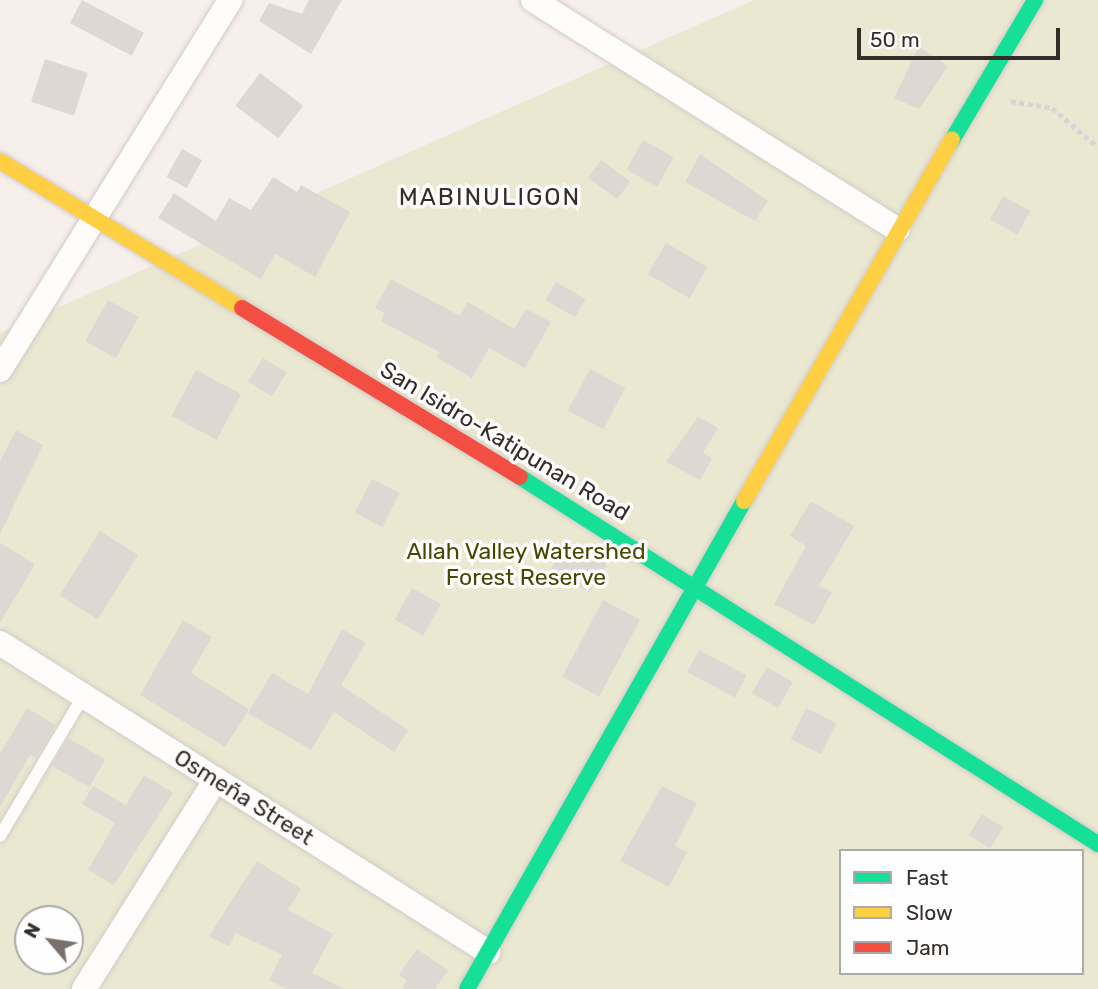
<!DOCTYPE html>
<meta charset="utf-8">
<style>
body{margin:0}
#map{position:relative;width:1098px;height:989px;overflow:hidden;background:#f7efeb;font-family:Rubik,sans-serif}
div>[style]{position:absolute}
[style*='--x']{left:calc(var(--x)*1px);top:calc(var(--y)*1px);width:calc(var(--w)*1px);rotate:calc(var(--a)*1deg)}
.green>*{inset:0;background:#eae8d0}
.building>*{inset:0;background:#ded8d3;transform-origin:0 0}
.path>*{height:4.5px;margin-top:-2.25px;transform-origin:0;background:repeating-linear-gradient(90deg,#d8d6d4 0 5px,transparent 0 8.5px)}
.roads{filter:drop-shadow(0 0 2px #d2cbc7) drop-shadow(0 0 2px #d2cbc7)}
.lane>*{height:12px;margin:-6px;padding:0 6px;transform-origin:6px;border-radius:6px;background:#fefdfc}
.street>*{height:24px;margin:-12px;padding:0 12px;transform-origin:12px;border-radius:12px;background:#fefdfc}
.fast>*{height:16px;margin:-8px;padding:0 8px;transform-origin:8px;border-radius:8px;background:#16e098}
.slow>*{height:16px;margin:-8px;padding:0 8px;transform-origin:8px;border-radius:8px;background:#ffcf43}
.jam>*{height:16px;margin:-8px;padding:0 8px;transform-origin:8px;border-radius:8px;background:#f24e42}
span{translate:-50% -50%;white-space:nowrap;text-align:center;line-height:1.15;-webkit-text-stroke:7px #fefefe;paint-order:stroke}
.street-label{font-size:23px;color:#342d29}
.park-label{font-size:23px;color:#464800}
.neighbourhood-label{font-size:24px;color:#342d29;letter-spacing:2px}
.legend{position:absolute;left:839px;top:849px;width:245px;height:126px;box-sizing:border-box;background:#fefefe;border:2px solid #adaaa9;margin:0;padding:9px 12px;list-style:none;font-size:21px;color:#342d29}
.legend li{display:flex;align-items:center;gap:14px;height:35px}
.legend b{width:35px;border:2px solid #adaaa9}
.north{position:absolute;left:14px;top:905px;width:70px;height:70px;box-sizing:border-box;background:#fefefe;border:2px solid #adaaa9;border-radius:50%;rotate:299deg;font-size:19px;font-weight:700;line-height:28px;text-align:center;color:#342d29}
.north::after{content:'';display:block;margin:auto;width:24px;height:32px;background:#78716d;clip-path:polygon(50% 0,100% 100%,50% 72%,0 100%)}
.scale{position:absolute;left:857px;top:28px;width:203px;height:32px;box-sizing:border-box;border:4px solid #342d29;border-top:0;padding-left:9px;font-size:21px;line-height:24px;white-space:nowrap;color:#342d29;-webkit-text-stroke:5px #fefefe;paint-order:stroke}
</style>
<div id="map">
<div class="green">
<i style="clip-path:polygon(evenodd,754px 0,1098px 0,1098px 989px,0 989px,0 333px,754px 0,841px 851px,1082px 851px,1082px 973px,841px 973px,841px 851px,754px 0,28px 919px,70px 919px,70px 961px,28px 961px,28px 919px)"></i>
</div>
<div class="building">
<i style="left:82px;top:0;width:70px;height:26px;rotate:28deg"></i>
<i style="clip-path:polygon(309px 0,342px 0,311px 54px,259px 21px,269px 3px,302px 14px)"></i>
<i style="clip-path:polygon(919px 46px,948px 66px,919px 109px,894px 98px)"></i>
<i style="left:45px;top:59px;width:45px;height:45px;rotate:18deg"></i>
<i style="left:260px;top:73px;width:54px;height:41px;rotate:37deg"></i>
<i style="left:643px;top:140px;width:35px;height:34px;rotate:29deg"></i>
<i style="left:182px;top:149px;width:23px;height:32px;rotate:29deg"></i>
<i style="clip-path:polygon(700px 154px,768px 201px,755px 221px,685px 182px)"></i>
<i style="left:601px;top:160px;width:36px;height:22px;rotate:36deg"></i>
<i style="clip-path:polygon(273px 177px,297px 192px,301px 185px,350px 212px,315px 277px,275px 254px,261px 279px,158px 218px,174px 193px,216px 221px,229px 198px,251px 210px)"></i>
<i style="left:1003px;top:196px;width:31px;height:27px;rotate:29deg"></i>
<i style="left:666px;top:243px;width:48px;height:36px;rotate:30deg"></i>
<i style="clip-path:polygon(391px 279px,460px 316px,468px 302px,514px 329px,526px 309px,551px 322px,525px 368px,489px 348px,472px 378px,436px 357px,439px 352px,381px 321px,385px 313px,375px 308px)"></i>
<i style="left:556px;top:282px;width:34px;height:21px;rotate:30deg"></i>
<i style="left:108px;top:300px;width:35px;height:47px;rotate:29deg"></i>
<i style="left:263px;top:358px;width:28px;height:28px;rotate:32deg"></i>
<i style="left:590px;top:369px;width:40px;height:47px;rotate:28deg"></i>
<i style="left:196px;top:370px;width:51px;height:52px;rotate:28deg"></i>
<i style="clip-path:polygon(698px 417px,718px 428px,703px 453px,712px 458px,700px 480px,666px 462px)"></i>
<i style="clip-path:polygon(16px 430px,43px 445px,0 534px,0 461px)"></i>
<i style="left:372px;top:479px;width:31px;height:38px;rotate:27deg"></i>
<i style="clip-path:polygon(811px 501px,854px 526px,819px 586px,832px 592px,814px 625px,774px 604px,806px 546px,790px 536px)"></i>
<i style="left:100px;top:531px;width:45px;height:76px;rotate:32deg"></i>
<i style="left:568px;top:541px;width:45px;height:33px;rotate:31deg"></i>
<i style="clip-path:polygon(0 543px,35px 564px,0 623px)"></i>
<i style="left:412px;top:588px;width:33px;height:36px;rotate:29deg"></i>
<i style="left:603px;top:600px;width:42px;height:87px;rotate:28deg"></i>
<i style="clip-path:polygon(183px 620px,212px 637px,191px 673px,249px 709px,225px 747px,140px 695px)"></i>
<i style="clip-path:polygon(342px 629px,366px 643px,341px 685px,408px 730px,394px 752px,334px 712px,311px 750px,248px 713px,272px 673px,308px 694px)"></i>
<i style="left:699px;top:650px;width:54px;height:25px;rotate:28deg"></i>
<i style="left:767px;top:667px;width:30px;height:30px;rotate:30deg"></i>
<i style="clip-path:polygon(27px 708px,56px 725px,36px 758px,30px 755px,0 807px,0 754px)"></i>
<i style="left:806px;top:708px;width:34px;height:35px;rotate:26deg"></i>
<i style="left:68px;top:738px;width:43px;height:32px;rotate:30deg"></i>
<i style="clip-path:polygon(144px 775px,173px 793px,114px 885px,88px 870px,115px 823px,82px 804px,93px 786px,126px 805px)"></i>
<i style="clip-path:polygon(662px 786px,697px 803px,675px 846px,687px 852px,669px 887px,620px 861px)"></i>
<i style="left:982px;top:814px;width:25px;height:25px;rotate:32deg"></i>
<i style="clip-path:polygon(257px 861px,301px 889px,288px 910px,333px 934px,312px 973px,345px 989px,286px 989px,269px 980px,282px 955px,236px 933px,229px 947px,209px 936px)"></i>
<i style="clip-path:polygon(417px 949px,448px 970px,435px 989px,402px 989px,407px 981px,399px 975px)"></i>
</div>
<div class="path">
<i style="--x:1011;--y:101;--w:42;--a:9.7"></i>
<i style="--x:1052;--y:108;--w:60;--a:40.3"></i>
</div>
<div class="roads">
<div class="lane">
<i style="--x:0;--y:836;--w:164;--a:-59.2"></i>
</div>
<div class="street">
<i style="--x:533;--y:0;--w:431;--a:32.2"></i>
<i style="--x:0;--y:370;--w:436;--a:-58.1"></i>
<i style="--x:0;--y:643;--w:578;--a:32.34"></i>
<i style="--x:84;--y:989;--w:248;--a:-57.8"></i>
</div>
<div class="fast">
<i style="--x:952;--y:140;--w:163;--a:-59.3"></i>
<i style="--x:520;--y:477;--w:685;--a:32.41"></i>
<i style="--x:467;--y:989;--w:561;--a:-60.42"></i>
</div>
<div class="slow">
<i style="--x:0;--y:161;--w:283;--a:31.3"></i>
<i style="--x:744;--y:501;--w:417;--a:-60.1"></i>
</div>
<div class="jam">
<i style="--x:242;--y:308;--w:325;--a:31.3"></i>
</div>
</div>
<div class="street-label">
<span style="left:505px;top:441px;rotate:31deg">San Isidro-Katipunan Road</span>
<span style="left:244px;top:797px;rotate:32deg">Osmeña Street</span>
</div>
<div class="park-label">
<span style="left:526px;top:564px">Allah Valley Watershed<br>Forest Reserve</span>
</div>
<div class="neighbourhood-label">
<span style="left:490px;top:198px">MABINULIGON</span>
</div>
<ul class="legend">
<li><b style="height:9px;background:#16e098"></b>Fast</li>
<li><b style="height:9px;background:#ffcf43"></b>Slow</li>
<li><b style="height:9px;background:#f24e42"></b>Jam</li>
</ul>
<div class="north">N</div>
<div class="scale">50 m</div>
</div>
